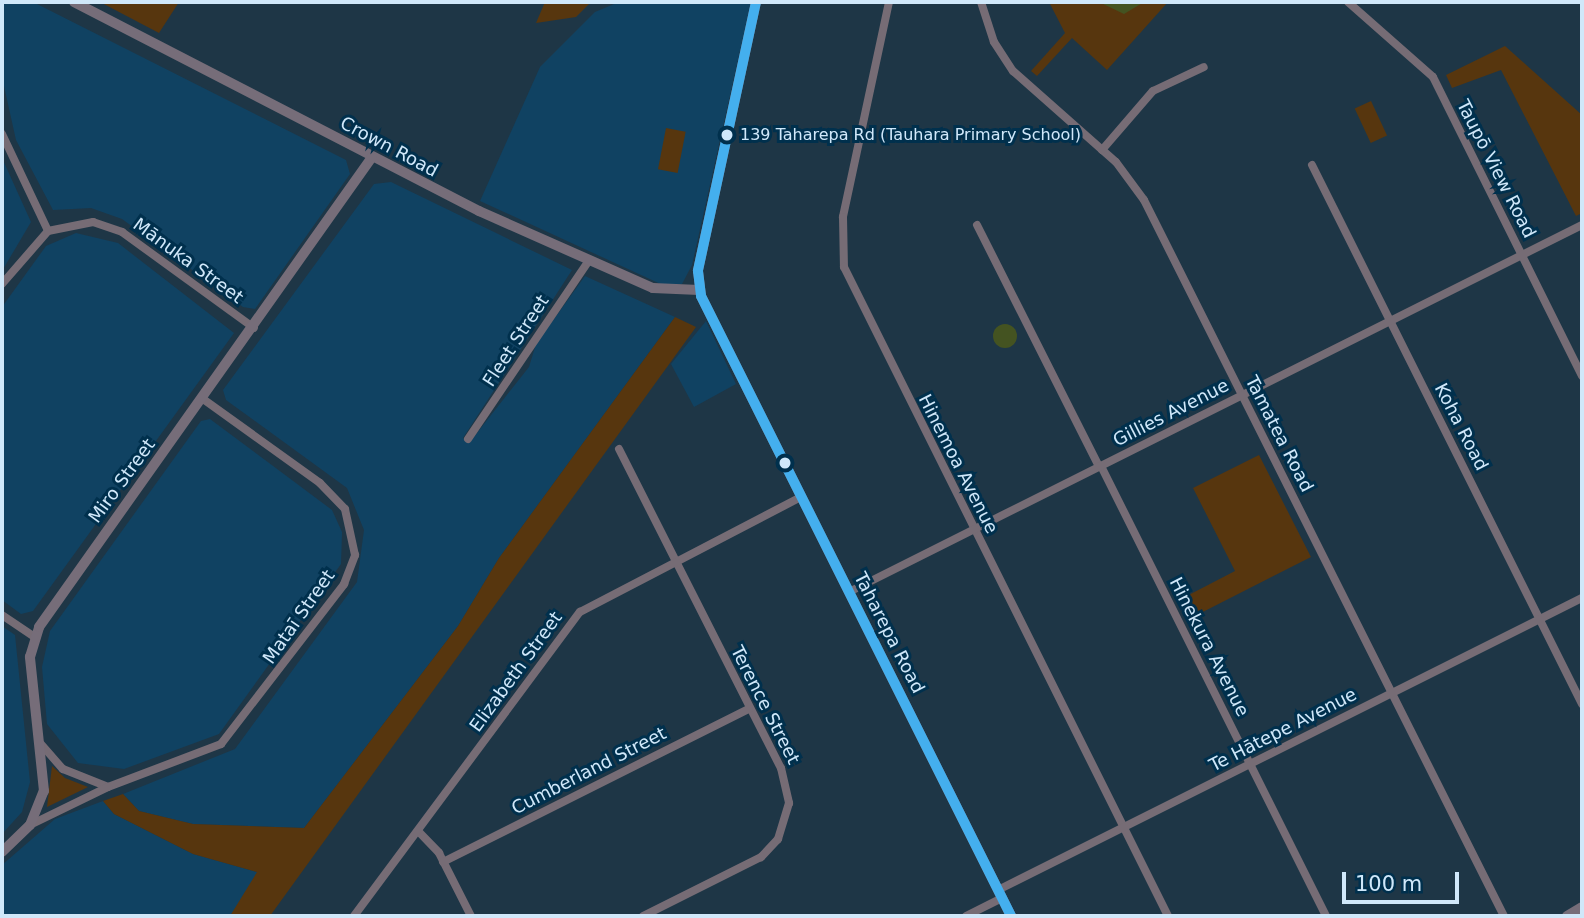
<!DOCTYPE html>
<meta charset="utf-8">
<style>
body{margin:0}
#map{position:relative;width:1584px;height:918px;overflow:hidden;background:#1e3646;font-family:"DejaVu Sans",sans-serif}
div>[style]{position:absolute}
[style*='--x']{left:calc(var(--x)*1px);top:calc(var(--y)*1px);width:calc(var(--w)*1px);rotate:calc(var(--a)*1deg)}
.built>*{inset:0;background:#104262}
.green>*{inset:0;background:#57360e;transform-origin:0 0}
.water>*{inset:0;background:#445321}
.round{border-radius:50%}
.street>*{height:8px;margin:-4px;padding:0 4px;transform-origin:4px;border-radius:4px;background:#766c75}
.secondary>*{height:10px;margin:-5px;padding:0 5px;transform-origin:5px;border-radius:5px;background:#766d79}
.bus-1>*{height:10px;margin:-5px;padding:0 5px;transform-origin:5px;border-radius:5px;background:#44afee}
.dots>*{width:19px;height:19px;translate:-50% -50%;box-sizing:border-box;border:4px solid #00304d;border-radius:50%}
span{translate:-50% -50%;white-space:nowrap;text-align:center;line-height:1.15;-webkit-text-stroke:6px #00304d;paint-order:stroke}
.bus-label{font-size:16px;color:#d0e8fa}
.left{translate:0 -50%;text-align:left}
.street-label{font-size:18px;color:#d0e8fa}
.frame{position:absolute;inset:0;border:4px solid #d0e8fa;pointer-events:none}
.scale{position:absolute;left:1342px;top:872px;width:117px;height:32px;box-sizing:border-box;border:4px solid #d0e8fa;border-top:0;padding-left:9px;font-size:21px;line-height:24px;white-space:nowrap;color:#d0e8fa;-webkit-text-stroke:5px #00304d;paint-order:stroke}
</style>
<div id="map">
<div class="built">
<i style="clip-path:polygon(2px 2px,33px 2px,346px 160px,350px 174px,255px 309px,243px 307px,122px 219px,91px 208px,53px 210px,16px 140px,2px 77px)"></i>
<i style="clip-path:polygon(619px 2px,751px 2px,692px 265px,682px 284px,665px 286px,480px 201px,540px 67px,595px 12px)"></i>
<i style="clip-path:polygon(2px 158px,31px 222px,2px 271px)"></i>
<i style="clip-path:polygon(391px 182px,572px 270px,463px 438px,469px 443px,529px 367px,536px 344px,585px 276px,675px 317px,499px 558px,458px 626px,304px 828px,193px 824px,139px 811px,123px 794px,235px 749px,357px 582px,364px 530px,347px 488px,226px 400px,223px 390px,374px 184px)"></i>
<i style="clip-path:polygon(76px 233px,118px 243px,234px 333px,33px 611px,21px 614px,2px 600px,2px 307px,46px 246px)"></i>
<i style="clip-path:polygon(706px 321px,736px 384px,694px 407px,671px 364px)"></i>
<i style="clip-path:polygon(210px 419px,332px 510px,342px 532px,341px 564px,219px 734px,124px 769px,78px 763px,47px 724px,42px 667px,50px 631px,201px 421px)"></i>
<i style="clip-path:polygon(2px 626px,15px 635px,30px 782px,22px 812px,2px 834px)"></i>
<i style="clip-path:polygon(103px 801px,114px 814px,193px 854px,257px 872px,258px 878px,230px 916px,2px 916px,2px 865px,55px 819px)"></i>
</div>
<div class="green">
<i style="clip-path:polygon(100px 2px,179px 2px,159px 33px)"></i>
<i style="clip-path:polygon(545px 2px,591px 2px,576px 17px,536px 23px)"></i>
<i style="clip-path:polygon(1049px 2px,1168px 2px,1107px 70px,1072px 38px,1037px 76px,1031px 71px,1065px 33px)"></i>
<i style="clip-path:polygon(1505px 46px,1582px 115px,1582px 213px,1576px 216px,1501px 70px,1452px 88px,1446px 75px)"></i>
<i style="left:1371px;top:101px;width:38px;height:18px;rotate:65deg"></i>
<i style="left:666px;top:128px;width:20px;height:42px;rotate:11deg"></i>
<i style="clip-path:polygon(675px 317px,696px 327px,270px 916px,230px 916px,257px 872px,193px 854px,114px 814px,103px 801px,123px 794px,139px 811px,193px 824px,304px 828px,458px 626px,499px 558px)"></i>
<i style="clip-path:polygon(1259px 455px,1311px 557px,1191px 618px,1181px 599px,1235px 571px,1193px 488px)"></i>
<i style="clip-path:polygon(52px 766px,65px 778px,88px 787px,47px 807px)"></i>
</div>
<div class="water">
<i style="clip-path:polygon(1099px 2px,1144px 2px,1124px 14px)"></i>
<i class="round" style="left:993px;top:324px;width:24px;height:24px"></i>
</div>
<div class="street">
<i style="--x:889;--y:2;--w:220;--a:102.1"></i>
<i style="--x:843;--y:217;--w:50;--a:88.9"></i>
<i style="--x:844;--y:267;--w:725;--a:63.47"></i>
<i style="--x:981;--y:2;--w:42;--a:72"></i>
<i style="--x:994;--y:42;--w:35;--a:57"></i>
<i style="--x:1013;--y:71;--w:137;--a:41.5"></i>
<i style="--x:1116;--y:162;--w:47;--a:53.6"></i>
<i style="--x:1144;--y:200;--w:801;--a:63.31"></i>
<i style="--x:1348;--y:2;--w:113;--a:41.4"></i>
<i style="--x:1433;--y:77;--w:334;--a:63.5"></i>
<i style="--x:2;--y:134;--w:107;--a:64.6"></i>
<i style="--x:1102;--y:150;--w:78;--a:-49.2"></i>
<i style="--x:1153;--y:91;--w:56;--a:-25.2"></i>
<i style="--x:1312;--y:165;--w:603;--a:63.39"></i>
<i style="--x:977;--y:225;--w:271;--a:63.2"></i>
<i style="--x:2;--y:284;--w:70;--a:-49"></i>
<i style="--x:48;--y:231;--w:46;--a:-11.3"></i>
<i style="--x:93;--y:222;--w:31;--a:19"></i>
<i style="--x:122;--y:232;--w:163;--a:36"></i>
<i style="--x:468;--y:439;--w:216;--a:-55.9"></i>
<i style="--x:619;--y:449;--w:358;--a:63.1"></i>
<i style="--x:781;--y:768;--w:36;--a:77"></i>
<i style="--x:789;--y:803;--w:38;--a:107"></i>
<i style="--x:778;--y:839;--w:25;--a:133"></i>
<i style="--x:761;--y:857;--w:132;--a:153.4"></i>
<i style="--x:1101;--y:466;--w:503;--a:63.43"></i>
<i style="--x:849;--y:592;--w:820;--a:-26.6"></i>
<i style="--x:2;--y:615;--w:40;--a:34"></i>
<i style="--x:41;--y:744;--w:33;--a:49"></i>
<i style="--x:63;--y:769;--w:48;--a:21.8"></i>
<i style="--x:108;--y:787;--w:121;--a:-20.8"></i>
<i style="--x:221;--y:744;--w:202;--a:-52.4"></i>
<i style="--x:344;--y:584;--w:31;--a:-69"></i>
<i style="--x:355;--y:555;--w:47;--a:-102.3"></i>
<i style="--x:345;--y:509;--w:36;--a:-134"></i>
<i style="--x:320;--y:483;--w:144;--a:-144.3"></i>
<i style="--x:30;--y:825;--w:87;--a:-26"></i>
<i style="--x:419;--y:832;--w:29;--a:46"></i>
<i style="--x:439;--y:853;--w:71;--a:63.1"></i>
<i style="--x:443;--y:862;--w:342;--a:-26.6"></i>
<i style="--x:998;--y:890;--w:653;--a:-26.57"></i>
<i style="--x:354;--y:916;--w:379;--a:-53.4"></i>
<i style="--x:580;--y:612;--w:249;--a:-27.5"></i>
<i style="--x:966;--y:916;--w:40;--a:-26.6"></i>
</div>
<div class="secondary">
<i style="--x:74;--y:2;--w:456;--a:27.3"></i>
<i style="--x:479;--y:211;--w:190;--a:23.9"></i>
<i style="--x:653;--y:288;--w:46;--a:2.5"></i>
<i style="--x:756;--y:2;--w:275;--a:102.2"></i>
<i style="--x:698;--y:271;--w:25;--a:83"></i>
<i style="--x:701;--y:296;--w:693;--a:63.43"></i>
<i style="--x:2;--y:852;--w:39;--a:-44"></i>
<i style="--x:30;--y:825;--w:37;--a:-68"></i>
<i style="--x:44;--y:791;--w:135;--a:-96"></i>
<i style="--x:30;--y:657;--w:31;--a:-73"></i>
<i style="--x:39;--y:627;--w:576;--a:-54.68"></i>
<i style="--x:1567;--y:916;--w:17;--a:-31"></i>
</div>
<div class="bus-1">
<i style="--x:756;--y:2;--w:275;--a:102.2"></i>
<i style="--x:698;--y:271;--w:25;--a:83"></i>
<i style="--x:701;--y:296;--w:693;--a:63.43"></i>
</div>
<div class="dots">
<i style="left:727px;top:135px;background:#d0e8fa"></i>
<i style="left:785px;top:463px;background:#d0e8fa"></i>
</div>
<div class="bus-label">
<span class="left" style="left:740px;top:135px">139 Taharepa Rd (Tauhara Primary School)</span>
</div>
<div class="street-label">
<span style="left:389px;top:147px;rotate:28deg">Crown Road</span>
<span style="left:1496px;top:169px;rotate:63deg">Taupō View Road</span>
<span style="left:188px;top:261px;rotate:36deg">Mānuka Street</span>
<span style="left:516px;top:341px;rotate:-57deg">Fleet Street</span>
<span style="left:1171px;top:413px;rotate:-27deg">Gillies Avenue</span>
<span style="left:1461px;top:427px;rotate:63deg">Koha Road</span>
<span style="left:1279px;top:434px;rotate:63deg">Tamatea Road</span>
<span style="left:958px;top:464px;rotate:63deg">Hinemoa Avenue</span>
<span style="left:122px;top:481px;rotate:-54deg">Miro Street</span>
<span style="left:299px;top:617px;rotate:-55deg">Mataī Street</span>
<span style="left:889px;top:633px;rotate:63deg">Taharepa Road</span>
<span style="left:1209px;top:647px;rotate:63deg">Hinekura Avenue</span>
<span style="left:516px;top:672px;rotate:-54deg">Elizabeth Street</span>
<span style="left:765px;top:705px;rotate:63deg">Terence Street</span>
<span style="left:1283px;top:730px;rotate:-27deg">Te Hātepe Avenue</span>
<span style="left:589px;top:771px;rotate:-27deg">Cumberland Street</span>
</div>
<div class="frame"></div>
<div class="scale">100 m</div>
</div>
